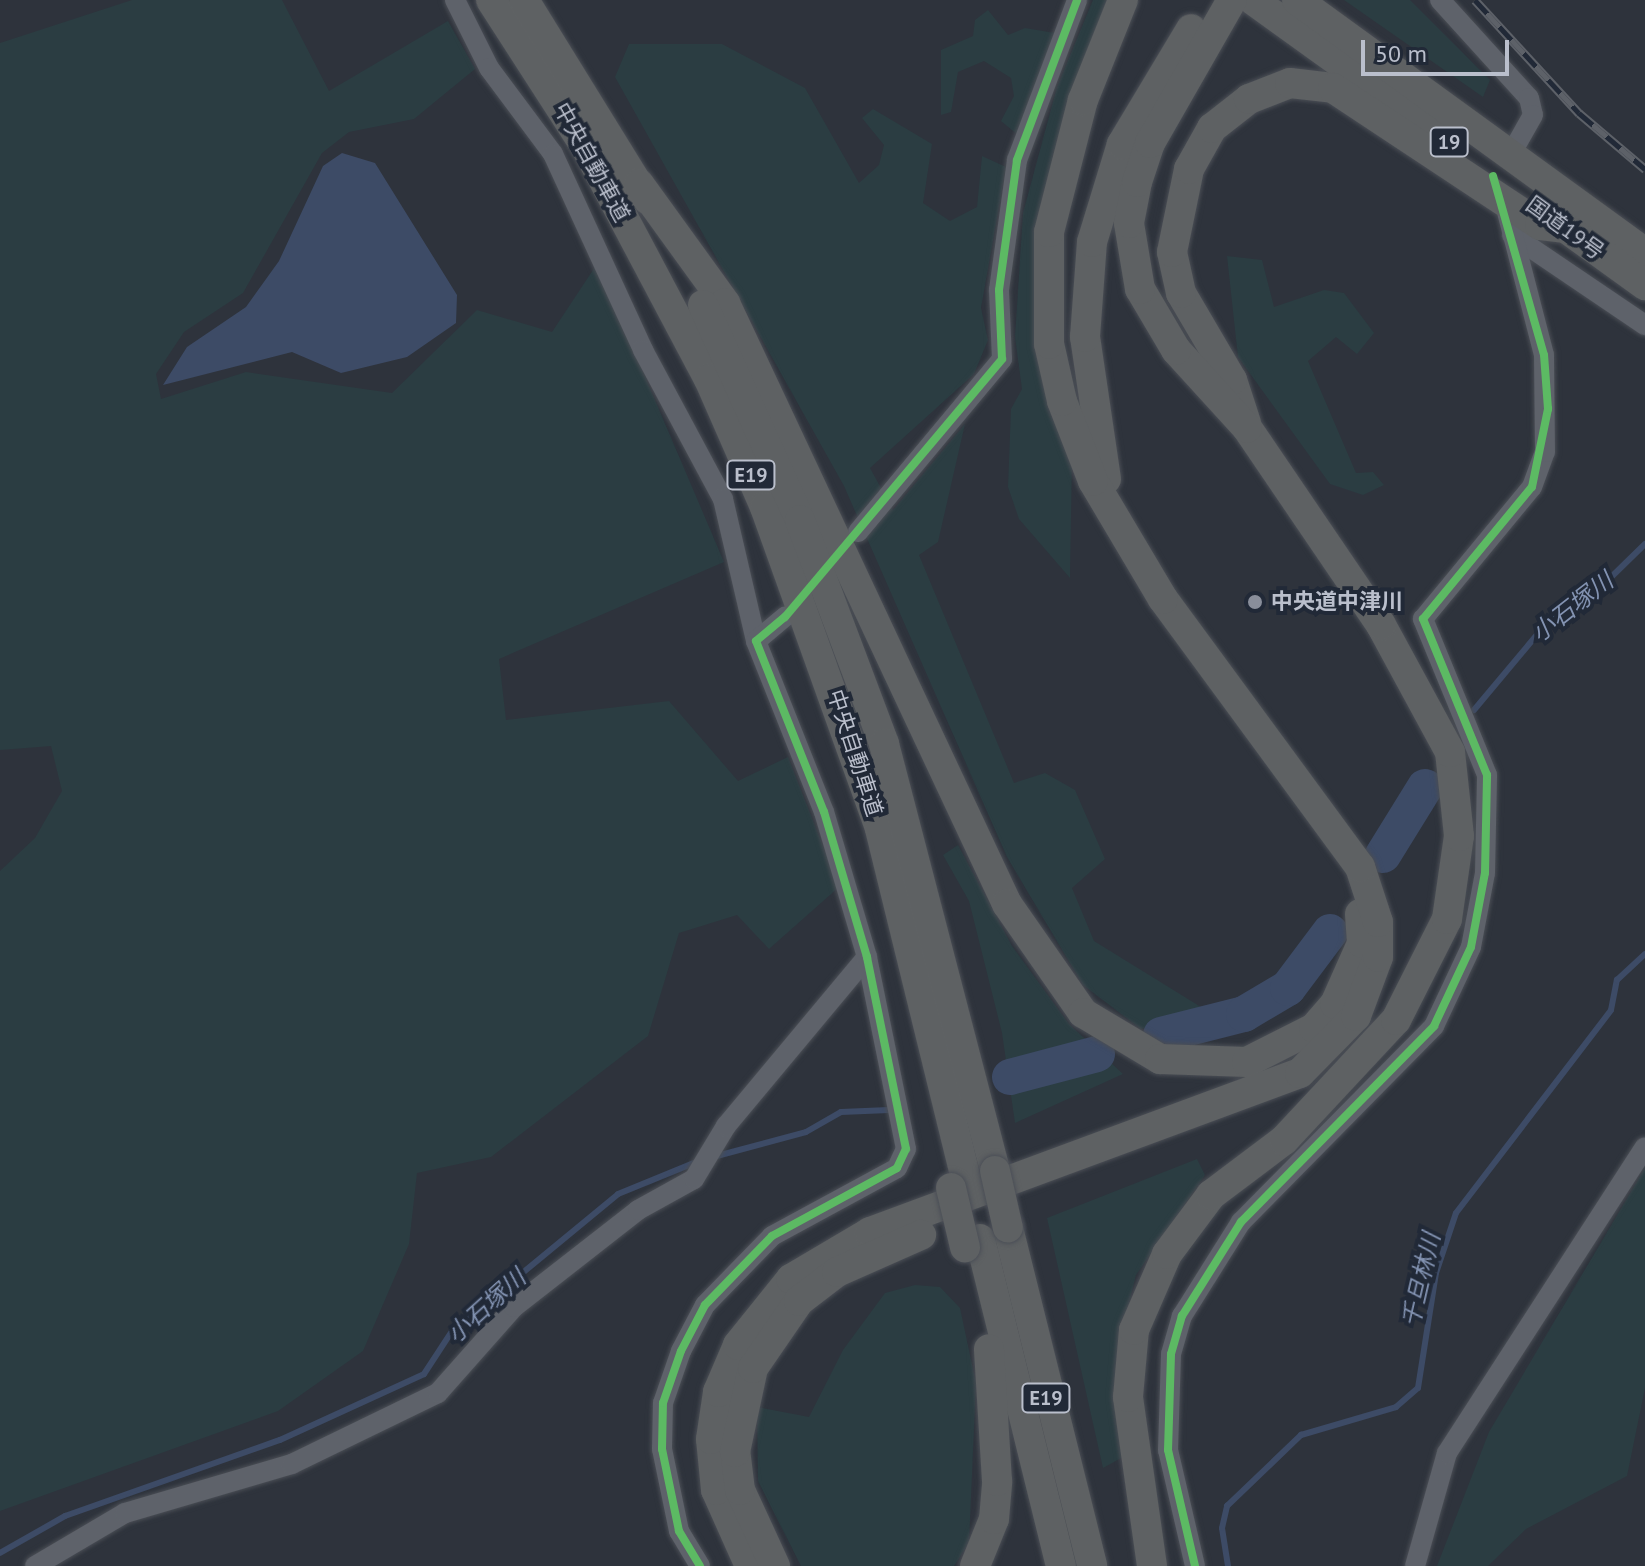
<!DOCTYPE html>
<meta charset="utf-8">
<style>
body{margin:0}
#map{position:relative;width:1645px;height:1566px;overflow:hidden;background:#2e333c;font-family:"PT Sans","Noto Sans JP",sans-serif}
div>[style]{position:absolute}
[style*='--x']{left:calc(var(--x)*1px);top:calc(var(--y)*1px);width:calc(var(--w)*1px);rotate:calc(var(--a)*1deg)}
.green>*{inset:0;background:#2b3d42}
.water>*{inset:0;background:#3d4b66}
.stream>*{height:6px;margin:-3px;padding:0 3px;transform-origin:3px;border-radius:3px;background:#3d4b66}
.river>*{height:36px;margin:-18px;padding:0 18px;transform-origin:18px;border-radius:18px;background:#3d4b66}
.roads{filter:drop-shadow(0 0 2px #4a4e55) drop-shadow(0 0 2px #4a4e55)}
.minor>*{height:20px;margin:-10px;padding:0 10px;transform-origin:10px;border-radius:10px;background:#5e626a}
.highway>*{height:30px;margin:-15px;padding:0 15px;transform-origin:15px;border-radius:15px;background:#5e6163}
.rail>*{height:9px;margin-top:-4.5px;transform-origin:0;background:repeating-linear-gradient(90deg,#212937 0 18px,#5d6168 0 36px);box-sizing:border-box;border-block:2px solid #5d6168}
.bridges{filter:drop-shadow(0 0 2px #4b4f57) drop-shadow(0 0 2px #4b4f57)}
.highway-bridge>*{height:30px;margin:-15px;padding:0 15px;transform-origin:15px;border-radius:15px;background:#5e6163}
.cycleway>*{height:8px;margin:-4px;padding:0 4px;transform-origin:4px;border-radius:4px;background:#5cba63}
.dots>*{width:22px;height:22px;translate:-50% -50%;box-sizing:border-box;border:4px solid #212937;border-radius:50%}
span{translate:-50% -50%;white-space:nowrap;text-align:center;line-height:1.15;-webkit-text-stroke:8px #212937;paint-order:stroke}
.shield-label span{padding:2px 6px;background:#212937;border:2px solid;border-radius:6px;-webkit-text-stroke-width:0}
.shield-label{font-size:20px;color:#babfcc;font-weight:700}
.street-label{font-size:22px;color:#babfcc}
.poi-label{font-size:22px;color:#babfcc;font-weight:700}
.left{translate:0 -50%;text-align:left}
.water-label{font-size:24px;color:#8393b2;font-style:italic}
.scale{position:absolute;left:1361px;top:40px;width:148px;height:36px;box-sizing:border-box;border:4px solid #babfcc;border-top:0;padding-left:10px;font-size:24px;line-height:28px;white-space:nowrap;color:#babfcc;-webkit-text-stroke:6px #212937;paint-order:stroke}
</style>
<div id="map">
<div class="green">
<i style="clip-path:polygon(132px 0,282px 0,329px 91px,448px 21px,475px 69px,414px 119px,349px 132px,322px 153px,243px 293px,184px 332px,156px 374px,161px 399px,246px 372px,392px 393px,477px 310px,552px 332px,597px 264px,724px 562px,499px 659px,506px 720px,669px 701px,738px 781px,788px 757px,839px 887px,769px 949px,737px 915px,679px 933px,648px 1036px,491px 1157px,417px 1173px,409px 1244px,363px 1351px,278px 1411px,0 1511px,0 871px,35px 838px,62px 791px,51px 746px,0 750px,0 43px)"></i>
<i style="clip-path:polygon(1093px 0,1107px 0,1044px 217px,1072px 456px,1070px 578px,1019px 519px,1008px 487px,1011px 409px,1022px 389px,1015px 337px,1023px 213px,1057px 87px)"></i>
<i style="clip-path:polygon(1344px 0,1410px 0,1490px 80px,1483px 97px)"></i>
<i style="clip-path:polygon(988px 10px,1008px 35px,1025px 28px,1055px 33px,1018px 135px,1001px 121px,1014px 96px,1011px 78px,984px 61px,958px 72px,951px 112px,941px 115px,941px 50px,973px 36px,975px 20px)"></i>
<i style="clip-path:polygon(629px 44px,722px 44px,805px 88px,859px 183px,879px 165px,884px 145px,862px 118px,873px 109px,932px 144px,923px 203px,950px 221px,977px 207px,982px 156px,1006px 167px,981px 308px,988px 340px,974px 374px,870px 468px,893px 510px,965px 424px,938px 542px,919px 555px,1014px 783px,1045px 773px,1075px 790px,1105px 859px,1072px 888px,1094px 941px,1209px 1012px,1141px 1029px,1083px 985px,1007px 857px,844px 486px,615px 77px)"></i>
<i style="clip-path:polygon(1227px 256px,1262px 260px,1274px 307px,1324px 290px,1344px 293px,1374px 333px,1357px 354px,1336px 337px,1308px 361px,1356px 473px,1373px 472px,1384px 485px,1363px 495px,1330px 484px,1238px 357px)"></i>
<i style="clip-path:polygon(958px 845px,1012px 946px,1069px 1024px,1123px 1074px,1015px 1123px,1002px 1033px,969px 901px,943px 855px)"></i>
<i style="clip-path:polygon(1197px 1159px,1205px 1175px,1136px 1275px,1122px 1331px,1123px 1457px,1103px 1468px,1047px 1218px)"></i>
<i style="clip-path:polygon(1645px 1168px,1645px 1388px,1627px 1476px,1526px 1529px,1488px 1566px,1437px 1566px,1489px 1432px)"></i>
<i style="clip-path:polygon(915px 1285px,940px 1287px,960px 1308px,976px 1383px,969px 1543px,954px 1566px,801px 1566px,758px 1481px,757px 1407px,809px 1417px,843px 1350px,885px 1293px)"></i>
</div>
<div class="water">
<i style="clip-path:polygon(342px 153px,375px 163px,457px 295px,456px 323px,407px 357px,341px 373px,292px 352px,163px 385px,187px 347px,246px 307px,279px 261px,323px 166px)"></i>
</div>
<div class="stream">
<i style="--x:1474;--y:710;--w:120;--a:-50.1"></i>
<i style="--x:1551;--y:618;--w:57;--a:-31.5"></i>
<i style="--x:1600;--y:588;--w:63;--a:-44.4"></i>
<i style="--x:713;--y:1157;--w:96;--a:-15"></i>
<i style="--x:806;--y:1132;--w:40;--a:-29.7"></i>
<i style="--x:841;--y:1112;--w:48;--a:-2.4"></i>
<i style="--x:0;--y:1553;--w:75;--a:-29.6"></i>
<i style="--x:65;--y:1516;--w:228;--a:-19.5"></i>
<i style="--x:280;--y:1440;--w:158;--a:-24.6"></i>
<i style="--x:424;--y:1374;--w:51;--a:-56.9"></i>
<i style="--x:452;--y:1331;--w:215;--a:-39.5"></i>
<i style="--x:618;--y:1194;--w:87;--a:-22.2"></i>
<i style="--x:1228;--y:1566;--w:38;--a:-99"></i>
<i style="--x:1222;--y:1528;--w:23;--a:-77"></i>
<i style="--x:1227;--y:1506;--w:103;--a:-43.8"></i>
<i style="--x:1301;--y:1435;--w:99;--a:-16.4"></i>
<i style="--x:1396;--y:1407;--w:29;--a:-41"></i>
<i style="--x:1418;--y:1388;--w:116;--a:-81.1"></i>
<i style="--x:1436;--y:1273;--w:63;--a:-71.6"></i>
<i style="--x:1456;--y:1213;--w:255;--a:-52.6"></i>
<i style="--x:1611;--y:1010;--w:31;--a:-79"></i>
<i style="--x:1617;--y:980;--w:38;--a:-43"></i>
</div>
<div class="river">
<i style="--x:1383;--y:855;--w:80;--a:-58.3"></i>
<i style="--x:1161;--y:1035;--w:86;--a:-14.2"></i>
<i style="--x:1244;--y:1014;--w:51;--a:-30.6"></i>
<i style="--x:1288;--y:988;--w:70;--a:-53.1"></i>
<i style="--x:1010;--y:1077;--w:90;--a:-14.8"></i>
</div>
<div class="roads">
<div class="minor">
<i style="--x:455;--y:0;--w:76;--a:63.4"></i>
<i style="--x:489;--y:68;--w:107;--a:53.3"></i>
<i style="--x:553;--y:154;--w:216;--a:65.3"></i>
<i style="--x:643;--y:350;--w:169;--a:61.8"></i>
<i style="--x:723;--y:499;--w:146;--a:76.9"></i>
<i style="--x:1440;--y:0;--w:132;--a:47.8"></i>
<i style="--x:1529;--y:98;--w:17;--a:77"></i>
<i style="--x:1533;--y:115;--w:45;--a:119.4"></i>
<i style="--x:1512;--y:235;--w:161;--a:34.1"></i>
<i style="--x:858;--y:532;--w:225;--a:-50.2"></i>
<i style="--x:1002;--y:359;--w:69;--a:-92.5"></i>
<i style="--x:999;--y:290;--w:131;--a:-82.1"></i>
<i style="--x:1017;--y:160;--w:171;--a:-69.4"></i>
<i style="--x:35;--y:1566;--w:104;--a:-30.5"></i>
<i style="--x:125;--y:1513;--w:174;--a:-16.4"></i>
<i style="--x:292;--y:1464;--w:162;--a:-25.9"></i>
<i style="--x:438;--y:1393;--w:115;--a:-48.5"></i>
<i style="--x:514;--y:1307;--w:157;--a:-38"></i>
<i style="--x:638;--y:1210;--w:64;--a:-29"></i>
<i style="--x:694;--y:1179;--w:62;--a:-58.9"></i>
<i style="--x:726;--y:1126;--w:220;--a:-50.2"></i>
<i style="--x:700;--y:1566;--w:41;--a:-121"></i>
<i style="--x:679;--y:1531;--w:84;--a:-101.7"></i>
<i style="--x:662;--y:1449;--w:46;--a:-88.8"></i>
<i style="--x:663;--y:1403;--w:55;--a:-70.9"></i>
<i style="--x:681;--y:1351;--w:52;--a:-62.4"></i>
<i style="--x:705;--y:1305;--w:96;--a:-45.8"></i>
<i style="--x:772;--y:1236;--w:142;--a:-28.5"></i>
<i style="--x:897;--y:1168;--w:21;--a:-65"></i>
<i style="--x:906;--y:1149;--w:196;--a:-101.5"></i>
<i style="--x:867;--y:957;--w:151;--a:-106.5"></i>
<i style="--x:824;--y:812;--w:184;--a:-111.7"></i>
<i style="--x:756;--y:641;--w:38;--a:-40"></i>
<i style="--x:1195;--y:1566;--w:119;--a:-103.1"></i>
<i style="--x:1168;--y:1450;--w:96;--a:-88.2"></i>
<i style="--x:1171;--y:1354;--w:40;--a:-74"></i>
<i style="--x:1182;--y:1316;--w:111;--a:-57.9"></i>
<i style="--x:1241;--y:1222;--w:275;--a:-45.4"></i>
<i style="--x:1434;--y:1026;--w:87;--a:-64.9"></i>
<i style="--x:1471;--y:947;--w:75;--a:-79.3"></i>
<i style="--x:1485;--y:873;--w:98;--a:-88.8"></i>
<i style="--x:1487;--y:775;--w:169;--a:-112.3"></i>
<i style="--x:1423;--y:619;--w:171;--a:-50.5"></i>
<i style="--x:1532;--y:487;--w:37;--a:-70"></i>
<i style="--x:1545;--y:452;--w:97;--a:-90.6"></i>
<i style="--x:1544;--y:355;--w:163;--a:-104.5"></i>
<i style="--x:1415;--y:1566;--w:117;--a:-74.2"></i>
<i style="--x:1447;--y:1453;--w:364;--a:-57.1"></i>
</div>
<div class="highway">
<i style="--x:491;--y:0;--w:177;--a:57.2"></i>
<i style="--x:587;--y:149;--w:260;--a:62.1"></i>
<i style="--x:709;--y:379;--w:140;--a:66.4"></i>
<i style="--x:765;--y:507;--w:342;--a:70.3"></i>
<i style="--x:880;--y:829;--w:365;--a:76.2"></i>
<i style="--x:524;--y:0;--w:234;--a:58.3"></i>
<i style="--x:1253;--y:0;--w:231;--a:35.8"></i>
<i style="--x:1297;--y:0;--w:430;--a:36"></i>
<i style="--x:639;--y:184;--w:147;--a:54.1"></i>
<i style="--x:725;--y:303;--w:664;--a:64.86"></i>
<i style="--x:1007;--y:904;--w:133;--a:55.1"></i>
<i style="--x:1083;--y:1013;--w:90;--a:30.9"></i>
<i style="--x:1160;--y:1059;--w:87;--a:2"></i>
<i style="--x:1247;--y:1062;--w:75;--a:-26.9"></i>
<i style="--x:1314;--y:1028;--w:32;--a:-49"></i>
<i style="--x:1335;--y:1004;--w:67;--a:-66.1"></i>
<i style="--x:1362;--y:943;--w:29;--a:-94"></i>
<i style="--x:1552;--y:218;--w:115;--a:35.8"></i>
<i style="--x:703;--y:305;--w:236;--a:65.7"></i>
<i style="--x:800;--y:520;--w:239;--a:69.4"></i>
<i style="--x:884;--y:744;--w:441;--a:75.4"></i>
<i style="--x:1246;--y:423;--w:45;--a:-108"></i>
<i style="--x:1232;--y:380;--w:101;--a:-120.4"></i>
<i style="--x:1181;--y:293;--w:42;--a:-102.4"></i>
<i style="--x:1172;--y:252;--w:85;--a:-78.4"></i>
<i style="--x:1189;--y:169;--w:47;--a:-60.7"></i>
<i style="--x:1212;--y:128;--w:47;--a:-38.1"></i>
<i style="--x:1249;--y:99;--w:44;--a:-21.3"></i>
<i style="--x:1290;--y:83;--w:43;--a:6.6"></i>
<i style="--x:1333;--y:88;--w:248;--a:33.5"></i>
<i style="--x:1540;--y:225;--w:26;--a:7"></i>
<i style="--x:1106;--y:479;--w:144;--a:-98.4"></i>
<i style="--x:1085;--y:337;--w:95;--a:-85.8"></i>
<i style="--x:1092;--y:242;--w:102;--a:-73"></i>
<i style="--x:1122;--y:144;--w:134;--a:-59"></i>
<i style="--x:1008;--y:1228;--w:348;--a:76"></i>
<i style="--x:980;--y:1239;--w:337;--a:76.1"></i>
<i style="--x:750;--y:1566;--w:83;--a:-114.1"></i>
<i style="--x:716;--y:1490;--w:51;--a:-95.6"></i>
<i style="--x:711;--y:1439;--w:48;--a:-81.5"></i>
<i style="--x:718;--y:1392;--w:51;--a:-66.9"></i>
<i style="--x:738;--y:1345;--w:85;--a:-51.2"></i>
<i style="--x:791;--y:1279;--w:92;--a:-30.7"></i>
<i style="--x:870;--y:1232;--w:458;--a:-20.3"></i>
<i style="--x:1300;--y:1073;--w:80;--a:-45.5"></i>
<i style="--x:1356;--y:1016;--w:63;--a:-69.6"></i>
<i style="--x:1378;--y:957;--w:35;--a:-90"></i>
<i style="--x:1378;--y:922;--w:58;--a:-108.1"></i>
<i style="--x:1360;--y:867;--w:333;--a:-126.3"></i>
<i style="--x:1163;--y:599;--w:137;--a:-120.7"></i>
<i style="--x:1093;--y:481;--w:86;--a:-111.2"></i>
<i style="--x:1062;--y:401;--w:58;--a:-102.8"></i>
<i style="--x:1049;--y:344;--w:112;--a:-90"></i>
<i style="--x:1049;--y:232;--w:136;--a:-75.6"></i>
<i style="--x:1083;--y:100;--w:108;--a:-68.2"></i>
<i style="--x:775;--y:1566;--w:84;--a:-114.7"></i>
<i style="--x:740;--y:1490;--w:38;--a:-97"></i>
<i style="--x:735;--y:1452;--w:86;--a:-77.9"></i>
<i style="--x:753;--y:1368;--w:81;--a:-55.5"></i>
<i style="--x:799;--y:1301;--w:48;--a:-37.3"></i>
<i style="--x:837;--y:1272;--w:92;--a:-23.8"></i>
<i style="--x:975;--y:1566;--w:51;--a:-68"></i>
<i style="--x:994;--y:1519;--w:38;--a:-85"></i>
<i style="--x:997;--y:1481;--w:132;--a:-93.5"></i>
<i style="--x:1152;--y:1566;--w:171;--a:-98.1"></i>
<i style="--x:1128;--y:1397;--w:67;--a:-84.9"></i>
<i style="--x:1134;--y:1330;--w:83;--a:-66.5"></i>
<i style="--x:1167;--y:1254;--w:74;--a:-53.3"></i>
<i style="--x:1211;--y:1195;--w:91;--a:-37"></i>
<i style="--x:1284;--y:1140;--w:164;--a:-47"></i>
<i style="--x:1396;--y:1020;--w:113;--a:-63.2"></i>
<i style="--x:1447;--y:919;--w:84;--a:-81.8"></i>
<i style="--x:1459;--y:836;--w:84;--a:-96.1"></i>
<i style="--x:1450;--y:752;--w:145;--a:-118.5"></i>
<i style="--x:1381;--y:625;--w:238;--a:-124.2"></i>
<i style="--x:1247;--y:428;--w:105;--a:-132.3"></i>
<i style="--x:1176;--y:350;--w:71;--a:-120.5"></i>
<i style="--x:1140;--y:289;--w:67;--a:-99.5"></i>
<i style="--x:1129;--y:223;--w:42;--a:-79"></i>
<i style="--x:1137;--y:182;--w:41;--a:-71.6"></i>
<i style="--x:1150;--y:143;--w:165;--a:-60.2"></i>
</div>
</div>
<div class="rail">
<i style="--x:1475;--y:0;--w:154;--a:47.4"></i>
<i style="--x:1579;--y:113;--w:87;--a:40.3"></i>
</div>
<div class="bridges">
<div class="highway-bridge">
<i style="--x:995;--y:1171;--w:58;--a:77.2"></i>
<i style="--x:951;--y:1188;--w:61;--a:76.7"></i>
</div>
</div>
<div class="cycleway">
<i style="--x:700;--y:1566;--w:41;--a:-121"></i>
<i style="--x:679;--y:1531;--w:84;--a:-101.7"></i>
<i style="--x:662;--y:1449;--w:46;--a:-88.8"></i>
<i style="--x:663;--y:1403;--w:55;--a:-70.9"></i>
<i style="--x:681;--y:1351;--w:52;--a:-62.4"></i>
<i style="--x:705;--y:1305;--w:96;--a:-45.8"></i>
<i style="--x:772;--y:1236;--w:142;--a:-28.5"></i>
<i style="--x:897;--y:1168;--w:21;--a:-65"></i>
<i style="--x:906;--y:1149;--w:196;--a:-101.5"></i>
<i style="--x:867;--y:957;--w:151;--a:-106.5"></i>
<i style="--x:824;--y:812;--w:184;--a:-111.7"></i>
<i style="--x:756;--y:641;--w:38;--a:-40"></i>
<i style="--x:785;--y:617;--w:337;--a:-49.9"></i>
<i style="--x:1002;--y:359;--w:69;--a:-92.5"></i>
<i style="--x:999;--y:290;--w:131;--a:-82.1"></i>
<i style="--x:1017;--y:160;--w:171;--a:-69.4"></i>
<i style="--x:1195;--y:1566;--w:119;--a:-103.1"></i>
<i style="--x:1168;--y:1450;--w:96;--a:-88.2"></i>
<i style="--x:1171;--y:1354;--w:40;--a:-74"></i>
<i style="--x:1182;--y:1316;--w:111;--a:-57.9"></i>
<i style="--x:1241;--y:1222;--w:275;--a:-45.4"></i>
<i style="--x:1434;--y:1026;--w:87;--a:-64.9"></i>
<i style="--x:1471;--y:947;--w:75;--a:-79.3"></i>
<i style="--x:1485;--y:873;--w:98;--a:-88.8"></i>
<i style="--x:1487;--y:775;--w:169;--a:-112.3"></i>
<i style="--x:1423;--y:619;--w:171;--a:-50.5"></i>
<i style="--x:1532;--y:487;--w:80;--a:-78.4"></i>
<i style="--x:1548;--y:409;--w:54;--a:-94.2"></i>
<i style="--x:1544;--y:355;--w:186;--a:-105.9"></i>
</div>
<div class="dots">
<i style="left:1255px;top:602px;background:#898e9a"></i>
</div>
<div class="shield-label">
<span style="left:1449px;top:142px">19</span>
<span style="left:751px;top:475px">E19</span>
<span style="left:1046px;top:1398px">E19</span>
</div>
<div class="street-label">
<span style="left:592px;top:162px;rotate:61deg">中央自動車道</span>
<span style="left:1565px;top:228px;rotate:36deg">国道19号</span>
<span style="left:855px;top:753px;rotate:72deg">中央自動車道</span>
</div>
<div class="poi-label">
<span class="left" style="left:1271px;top:602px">中央道中津川</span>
</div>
<div class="water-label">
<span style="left:1572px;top:607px;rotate:-38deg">小石塚川</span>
<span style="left:1421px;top:1280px;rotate:-77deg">千旦林川</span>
<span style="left:486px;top:1306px;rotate:-42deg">小石塚川</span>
</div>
<div class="scale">50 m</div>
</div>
